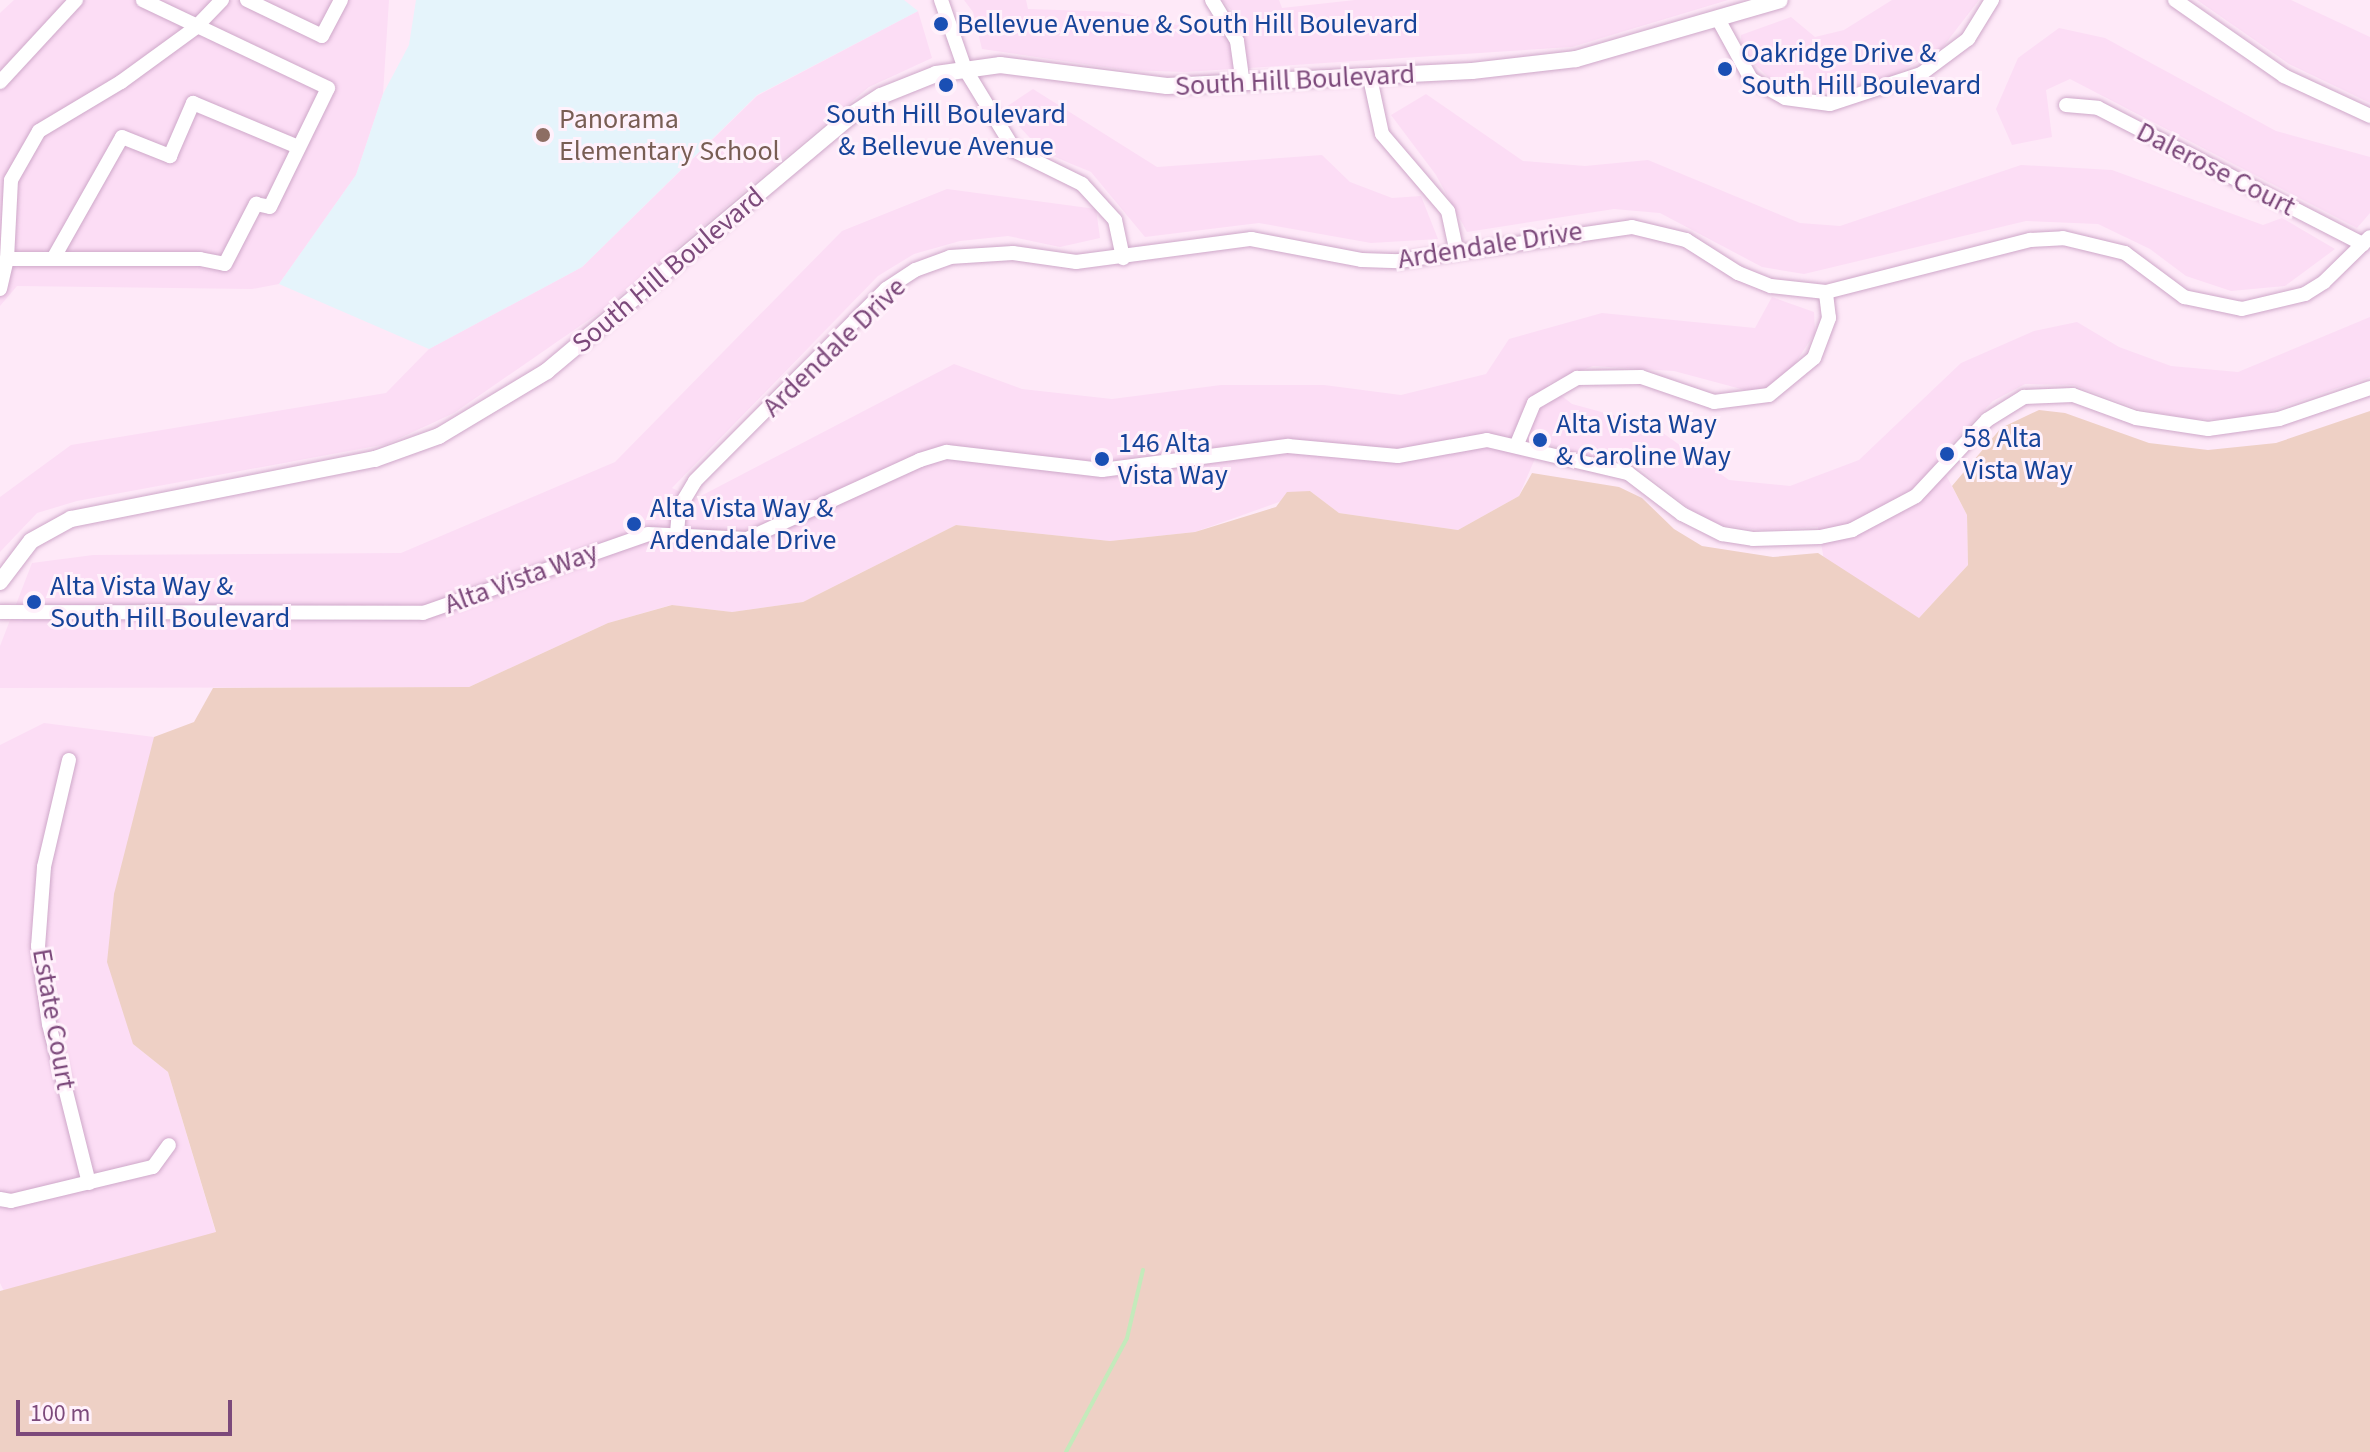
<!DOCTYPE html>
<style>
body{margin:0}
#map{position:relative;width:2370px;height:1452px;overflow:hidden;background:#fee9f8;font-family:"Source Sans 3",sans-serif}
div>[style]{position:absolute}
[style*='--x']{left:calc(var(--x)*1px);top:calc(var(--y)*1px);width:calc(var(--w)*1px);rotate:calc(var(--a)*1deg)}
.residential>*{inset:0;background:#fcddf5}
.education>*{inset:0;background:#e5f4fb}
.green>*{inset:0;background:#eed0c5}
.stream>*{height:4px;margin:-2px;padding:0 2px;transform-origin:2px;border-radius:2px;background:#c4eabb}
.roads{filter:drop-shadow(0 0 2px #cea8c9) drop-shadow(0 0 2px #cea8c9)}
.minor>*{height:14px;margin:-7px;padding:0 7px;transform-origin:7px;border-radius:7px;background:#fff}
.tertiary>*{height:16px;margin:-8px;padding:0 8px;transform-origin:8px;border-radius:8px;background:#fff}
.dots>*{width:22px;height:22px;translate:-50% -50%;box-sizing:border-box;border:4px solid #fff1fb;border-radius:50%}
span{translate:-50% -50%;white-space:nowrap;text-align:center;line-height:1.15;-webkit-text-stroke:6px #fff1fb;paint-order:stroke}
.transit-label{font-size:28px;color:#164399}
.left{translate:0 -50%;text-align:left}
.street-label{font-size:28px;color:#7c497b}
.education-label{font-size:28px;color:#785e54}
.scale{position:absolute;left:16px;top:1400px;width:216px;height:36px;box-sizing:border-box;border:4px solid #7c497b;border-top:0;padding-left:10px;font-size:24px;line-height:28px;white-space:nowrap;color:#7c497b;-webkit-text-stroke:6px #fff1fb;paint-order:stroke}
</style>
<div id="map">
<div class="residential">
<i style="clip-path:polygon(14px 0,389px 0,383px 94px,356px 175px,279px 284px,252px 289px,17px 286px,0 306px,0 13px)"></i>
<i style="clip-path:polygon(964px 0,1026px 0,1028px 9px,1118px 12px,1209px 32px,1241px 21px,1222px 0,1279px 0,1282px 8px,1355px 0,1728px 0,1572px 47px,1185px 72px,1125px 70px,982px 49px,973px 12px)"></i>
<i style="clip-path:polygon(1892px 0,1979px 0,1942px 48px,1887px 79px,1818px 94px,1770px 79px,1742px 52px,1741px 35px,1791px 17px,1815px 37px,1844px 30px)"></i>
<i style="clip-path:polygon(2197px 0,2291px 0,2370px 37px,2370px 103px,2289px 64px)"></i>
<i style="clip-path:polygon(918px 11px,932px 58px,869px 87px,600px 312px,454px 413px,387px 444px,77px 501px,37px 513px,0 552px,0 497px,71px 445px,386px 393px,429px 349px,582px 267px,757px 96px)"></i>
<i style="clip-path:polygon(2059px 28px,2105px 38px,2276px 131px,2370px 157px,2370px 213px,2357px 228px,2070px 79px,2046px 90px,2052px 137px,2012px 145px,1996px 109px,2018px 58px)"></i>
<i style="clip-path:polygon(1033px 89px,1157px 167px,1322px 155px,1350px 182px,1392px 198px,1421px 196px,1438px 239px,1371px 243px,1259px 223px,1145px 237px,1091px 172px,1043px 152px,1003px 109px)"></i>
<i style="clip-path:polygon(1426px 94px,1523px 161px,1585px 166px,1648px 160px,1800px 223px,1840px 226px,2021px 165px,2112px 170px,2263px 225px,2282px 218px,2335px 249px,2285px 286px,2231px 291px,2186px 276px,2150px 249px,2098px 224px,2026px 221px,1804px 274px,1762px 267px,1660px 213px,1614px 209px,1467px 232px,1436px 175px,1391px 115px)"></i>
<i style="clip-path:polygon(947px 189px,1096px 209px,1100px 238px,1060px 247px,1008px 236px,960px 241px,914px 254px,878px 276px,672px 488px,695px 499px,954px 364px,1022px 389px,1112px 399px,1221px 385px,1324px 385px,1401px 395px,1486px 374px,1509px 339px,1602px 313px,1755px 328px,1772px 297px,1814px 312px,1815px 333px,1786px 377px,1756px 393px,1674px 371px,1593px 366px,1547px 384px,1572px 404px,1653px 426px,1729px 480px,1790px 486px,1859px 460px,1961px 363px,2034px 331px,2077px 322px,2119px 347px,2171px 366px,2238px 372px,2370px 317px,2370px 377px,2246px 419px,2191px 419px,2139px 409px,2074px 385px,2025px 384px,1993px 401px,1937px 458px,1967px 515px,1968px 565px,1919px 618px,1824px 560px,1818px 527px,1762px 530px,1720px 525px,1696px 514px,1633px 463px,1578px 455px,1542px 442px,1519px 496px,1458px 530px,1339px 513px,1310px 491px,1195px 532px,1110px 541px,956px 525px,803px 602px,732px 612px,671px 605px,608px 623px,469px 687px,0 688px,0 646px,32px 563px,93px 555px,401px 553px,615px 462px,842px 231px)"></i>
<i style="clip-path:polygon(44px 723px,154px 737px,133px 1044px,168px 1072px,216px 1233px,5px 1293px,0 1283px,0 745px)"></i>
</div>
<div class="education">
<i style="clip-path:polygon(416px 0,904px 0,918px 11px,757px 95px,582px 267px,429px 349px,279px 284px,356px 175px,383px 94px,409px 45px)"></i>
</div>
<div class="green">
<i style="clip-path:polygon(2039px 410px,2065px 413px,2149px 443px,2208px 450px,2276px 443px,2370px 411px,2370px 1452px,0 1452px,0 1291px,216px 1232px,168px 1072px,133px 1044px,107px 962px,114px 894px,154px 737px,194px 722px,213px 688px,469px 687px,608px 623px,672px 605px,732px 612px,803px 602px,956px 525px,1110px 541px,1195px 532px,1276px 507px,1287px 492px,1310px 491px,1339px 513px,1458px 530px,1519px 496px,1532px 473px,1619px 487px,1642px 498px,1674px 529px,1702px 546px,1773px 557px,1818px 553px,1919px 618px,1968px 565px,1967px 515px,1952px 486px,2001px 428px)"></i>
</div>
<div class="stream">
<i style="--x:1066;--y:1452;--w:129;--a:-61.8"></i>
<i style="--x:1127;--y:1338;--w:70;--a:-76.8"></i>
</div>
<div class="roads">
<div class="minor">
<i style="--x:247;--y:0;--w:83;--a:25.6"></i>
<i style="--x:322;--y:36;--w:41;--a:-62.2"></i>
<i style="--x:941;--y:0;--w:73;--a:70.8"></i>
<i style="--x:965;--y:69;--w:96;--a:58.6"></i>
<i style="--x:1015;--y:151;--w:75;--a:26.2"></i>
<i style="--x:1082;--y:184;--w:49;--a:47.5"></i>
<i style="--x:1115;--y:220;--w:39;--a:78"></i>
<i style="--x:1212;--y:0;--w:48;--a:58.6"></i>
<i style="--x:1237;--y:41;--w:43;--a:82.1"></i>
<i style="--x:2175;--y:0;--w:133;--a:34.9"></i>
<i style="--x:2284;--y:76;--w:95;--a:24.9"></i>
<i style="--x:1718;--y:19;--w:68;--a:61.2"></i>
<i style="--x:1751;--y:79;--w:39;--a:29"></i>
<i style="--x:1785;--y:98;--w:45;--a:7.6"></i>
<i style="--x:1830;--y:104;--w:96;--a:-18.2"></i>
<i style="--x:1921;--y:74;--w:59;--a:-36.7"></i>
<i style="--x:1968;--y:39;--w:46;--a:-58.4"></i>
<i style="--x:1370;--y:78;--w:57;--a:77.9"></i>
<i style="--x:1382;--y:134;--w:101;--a:49.4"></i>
<i style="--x:1448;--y:211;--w:39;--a:78"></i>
<i style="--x:0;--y:82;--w:112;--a:-47.2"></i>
<i style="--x:2066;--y:105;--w:32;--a:5"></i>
<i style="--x:2098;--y:108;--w:298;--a:27.2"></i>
<i style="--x:7;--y:259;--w:193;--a:0"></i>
<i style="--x:200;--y:259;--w:25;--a:11"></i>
<i style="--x:225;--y:264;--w:68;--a:-62.7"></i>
<i style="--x:256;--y:204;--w:14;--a:12"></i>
<i style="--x:270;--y:207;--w:132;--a:-64"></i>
<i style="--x:328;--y:88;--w:205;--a:-154.6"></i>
<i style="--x:53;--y:259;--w:140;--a:-60.5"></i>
<i style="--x:122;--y:137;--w:52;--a:21.6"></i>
<i style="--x:170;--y:156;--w:58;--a:-66.5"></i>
<i style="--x:193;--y:103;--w:114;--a:22.7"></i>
<i style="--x:0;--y:289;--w:31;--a:-77"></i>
<i style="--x:7;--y:259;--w:79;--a:-87.1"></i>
<i style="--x:11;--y:180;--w:56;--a:-60.3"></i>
<i style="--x:39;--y:131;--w:96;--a:-30.9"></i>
<i style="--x:121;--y:82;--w:92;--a:-36.1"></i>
<i style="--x:195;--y:28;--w:39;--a:-46"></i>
<i style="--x:1517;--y:444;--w:44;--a:-67.5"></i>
<i style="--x:1534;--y:403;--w:50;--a:-30.2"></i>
<i style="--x:1577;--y:378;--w:64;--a:-0.9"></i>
<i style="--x:1641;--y:377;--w:77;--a:18.9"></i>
<i style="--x:1714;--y:402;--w:55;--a:-7.3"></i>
<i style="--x:1769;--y:395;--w:58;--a:-39.4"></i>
<i style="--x:1814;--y:358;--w:43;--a:-69.4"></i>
<i style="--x:1829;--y:318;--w:26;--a:-97"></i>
<i style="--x:677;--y:533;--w:25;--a:-85"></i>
<i style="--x:679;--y:508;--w:31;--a:-59"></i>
<i style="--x:695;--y:481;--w:271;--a:-45.1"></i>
<i style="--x:886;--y:289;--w:35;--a:-33"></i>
<i style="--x:915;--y:270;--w:37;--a:-20"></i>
<i style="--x:950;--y:257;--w:63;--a:-3.6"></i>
<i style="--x:1013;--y:253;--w:64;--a:8.1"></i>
<i style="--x:1076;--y:262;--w:177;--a:-7.5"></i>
<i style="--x:1251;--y:239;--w:112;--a:10.8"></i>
<i style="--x:1361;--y:260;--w:38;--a:2"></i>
<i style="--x:1399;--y:261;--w:235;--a:-8.3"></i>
<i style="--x:1632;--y:227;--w:56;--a:13.5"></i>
<i style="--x:1686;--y:240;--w:62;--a:32.4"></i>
<i style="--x:1738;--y:273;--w:35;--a:22"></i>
<i style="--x:1771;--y:286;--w:55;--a:6.2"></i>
<i style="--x:1826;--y:292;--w:211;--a:-14.3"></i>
<i style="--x:2030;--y:240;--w:33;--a:-3"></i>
<i style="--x:2063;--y:238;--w:64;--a:13.6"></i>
<i style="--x:2125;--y:253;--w:74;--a:36.7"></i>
<i style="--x:2184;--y:297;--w:59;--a:11.7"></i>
<i style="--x:2242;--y:309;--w:65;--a:-13.4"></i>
<i style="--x:2305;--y:294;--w:22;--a:-32"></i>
<i style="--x:2324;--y:282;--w:64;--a:-44.4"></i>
<i style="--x:0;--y:612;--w:423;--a:0.1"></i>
<i style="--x:423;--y:613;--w:238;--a:-19.3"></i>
<i style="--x:648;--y:534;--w:99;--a:2.9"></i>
<i style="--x:747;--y:539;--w:190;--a:-24.5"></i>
<i style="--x:920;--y:460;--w:28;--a:-17"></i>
<i style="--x:947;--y:452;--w:156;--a:6.6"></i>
<i style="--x:1102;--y:470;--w:188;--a:-7.4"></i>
<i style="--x:1288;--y:446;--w:110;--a:5.2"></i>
<i style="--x:1398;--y:456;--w:90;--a:-10.2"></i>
<i style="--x:1487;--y:440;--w:145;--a:13.2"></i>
<i style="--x:1628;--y:473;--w:68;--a:37.2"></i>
<i style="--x:1682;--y:514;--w:45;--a:26.6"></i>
<i style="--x:1722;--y:534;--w:31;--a:9"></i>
<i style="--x:1753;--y:539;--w:67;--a:-1.7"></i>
<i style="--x:1820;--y:537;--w:33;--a:-12"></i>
<i style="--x:1852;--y:530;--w:72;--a:-28"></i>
<i style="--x:1916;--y:496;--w:104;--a:-46.9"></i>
<i style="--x:1987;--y:420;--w:44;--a:-31.9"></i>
<i style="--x:2024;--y:397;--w:49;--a:-2.3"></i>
<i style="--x:2073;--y:395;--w:67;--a:20.1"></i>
<i style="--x:2136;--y:418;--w:73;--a:8.7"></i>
<i style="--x:2208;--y:429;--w:72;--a:-8"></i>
<i style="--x:2279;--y:419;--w:96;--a:-18.8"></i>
<i style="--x:69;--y:760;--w:110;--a:103.2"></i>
<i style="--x:44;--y:867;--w:79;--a:94.3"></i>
<i style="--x:38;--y:946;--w:79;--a:82"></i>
<i style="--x:49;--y:1024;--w:164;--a:75.9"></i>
<i style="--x:0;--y:1199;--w:11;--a:10"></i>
<i style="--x:11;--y:1201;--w:146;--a:-13.5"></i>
<i style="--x:153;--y:1167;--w:27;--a:-54"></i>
</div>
<div class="tertiary">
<i style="--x:0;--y:582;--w:51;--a:-52.9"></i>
<i style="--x:31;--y:541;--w:46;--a:-28.8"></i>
<i style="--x:71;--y:519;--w:310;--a:-11.2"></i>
<i style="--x:375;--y:459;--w:68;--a:-19.8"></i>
<i style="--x:439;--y:436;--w:126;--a:-31"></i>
<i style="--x:547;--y:371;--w:400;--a:-40"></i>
<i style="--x:853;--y:114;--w:33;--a:-33"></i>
<i style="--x:881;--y:96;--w:59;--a:-21.8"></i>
<i style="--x:936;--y:74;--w:65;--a:-8"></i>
<i style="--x:1000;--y:65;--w:168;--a:7.2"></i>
<i style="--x:1167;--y:86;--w:305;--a:-2.8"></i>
<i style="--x:1472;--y:71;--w:105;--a:-6.6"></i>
<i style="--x:1576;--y:59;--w:212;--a:-16.1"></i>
</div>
</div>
<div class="dots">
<i style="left:941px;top:24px;background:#1a4fb4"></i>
<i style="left:1725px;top:69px;background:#1a4fb4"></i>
<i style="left:946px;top:85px;background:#1a4fb4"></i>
<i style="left:543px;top:135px;background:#8d6e63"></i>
<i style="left:1540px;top:440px;background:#1a4fb4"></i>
<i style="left:1947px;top:454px;background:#1a4fb4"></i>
<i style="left:1102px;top:459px;background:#1a4fb4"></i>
<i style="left:634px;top:524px;background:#1a4fb4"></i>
<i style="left:34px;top:602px;background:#1a4fb4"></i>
</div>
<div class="transit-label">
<span class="left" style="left:957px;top:24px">Bellevue Avenue &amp; South Hill Boulevard</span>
<span class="left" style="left:1741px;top:69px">Oakridge Drive &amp;<br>South Hill Boulevard</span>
<span style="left:946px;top:130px">South Hill Boulevard<br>&amp; Bellevue Avenue</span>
<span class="left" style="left:1556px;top:440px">Alta Vista Way<br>&amp; Caroline Way</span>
<span class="left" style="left:1963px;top:454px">58 Alta<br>Vista Way</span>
<span class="left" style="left:1118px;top:459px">146 Alta<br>Vista Way</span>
<span class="left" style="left:650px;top:524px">Alta Vista Way &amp;<br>Ardendale Drive</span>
<span class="left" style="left:50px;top:602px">Alta Vista Way &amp;<br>South Hill Boulevard</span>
</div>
<div class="street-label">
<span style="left:1295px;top:80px;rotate:-3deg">South Hill Boulevard</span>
<span style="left:2216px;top:169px;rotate:27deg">Dalerose Court</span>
<span style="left:1490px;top:245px;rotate:-9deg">Ardendale Drive</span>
<span style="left:668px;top:270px;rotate:-40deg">South Hill Boulevard</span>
<span style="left:834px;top:347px;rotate:-44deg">Ardendale Drive</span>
<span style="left:521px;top:578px;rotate:-20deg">Alta Vista Way</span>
<span style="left:54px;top:1019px;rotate:80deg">Estate Court</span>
</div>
<div class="education-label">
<span class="left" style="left:559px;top:135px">Panorama<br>Elementary School</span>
</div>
<div class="scale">100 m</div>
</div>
